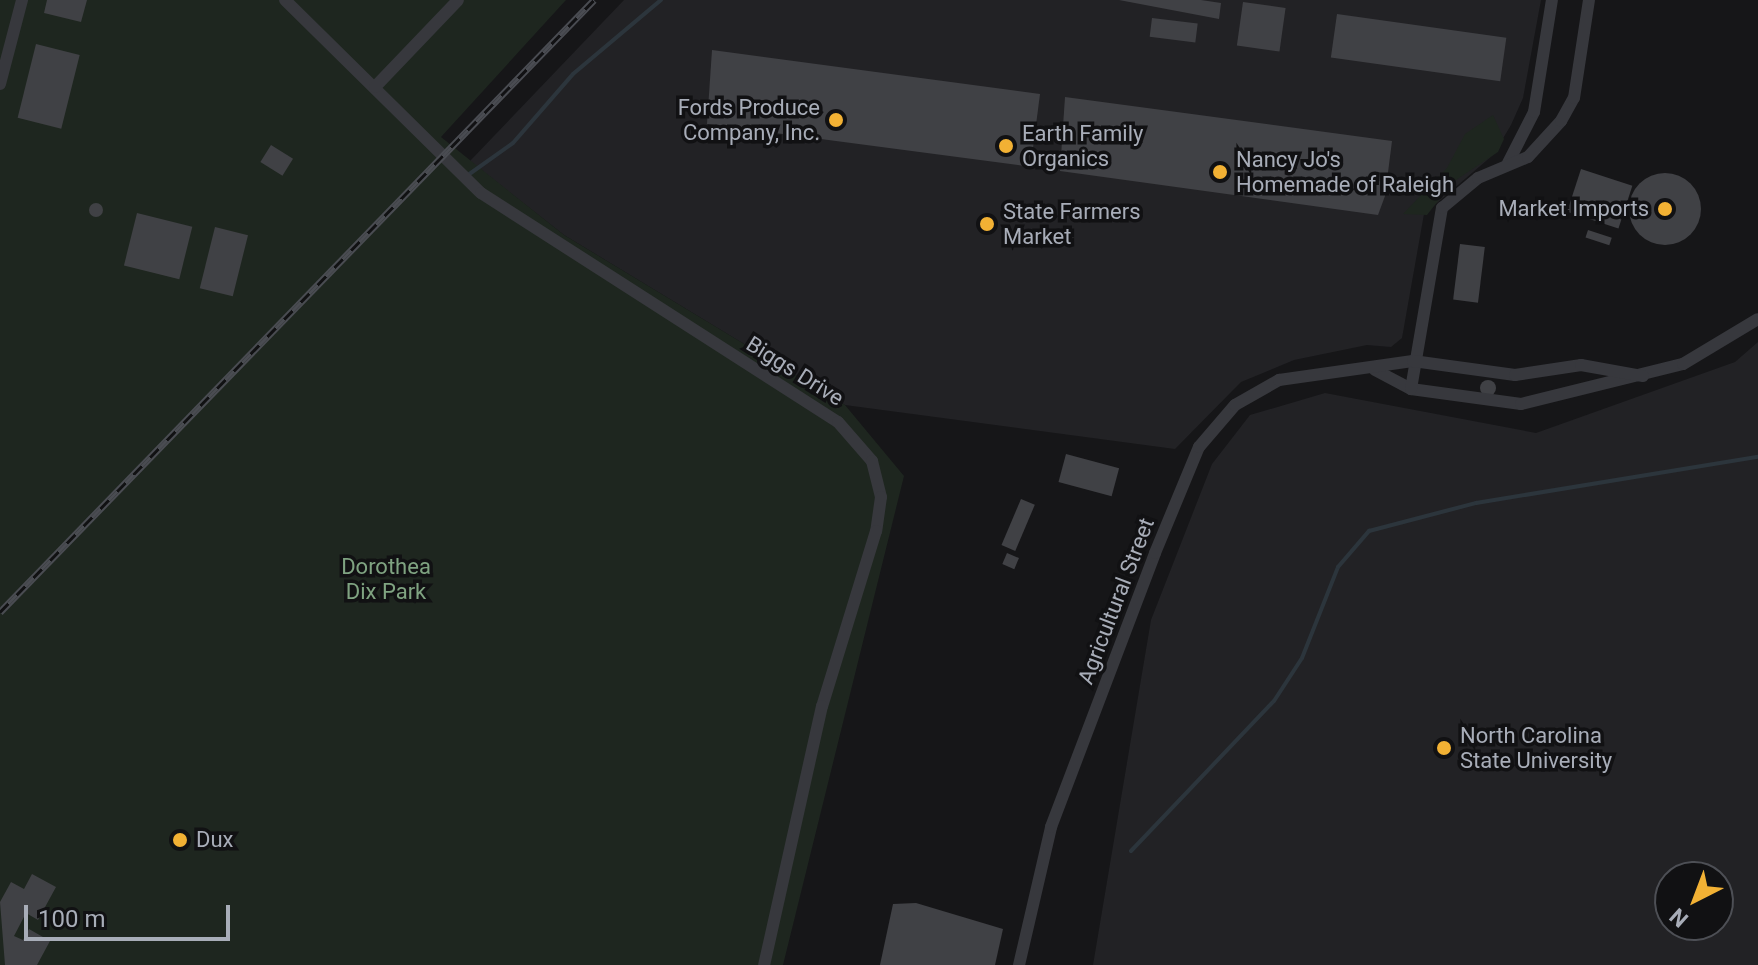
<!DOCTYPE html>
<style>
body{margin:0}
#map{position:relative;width:1758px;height:965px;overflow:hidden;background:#161618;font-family:Roboto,sans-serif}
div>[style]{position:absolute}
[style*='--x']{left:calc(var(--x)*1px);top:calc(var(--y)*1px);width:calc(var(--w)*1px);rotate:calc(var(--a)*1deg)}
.built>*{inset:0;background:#222225}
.green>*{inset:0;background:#1e261f}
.stream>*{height:4px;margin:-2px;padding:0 2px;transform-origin:2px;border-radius:2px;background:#2c353c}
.building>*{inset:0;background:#404145;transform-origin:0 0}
.round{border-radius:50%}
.minor>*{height:12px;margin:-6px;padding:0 6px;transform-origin:6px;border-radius:6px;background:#37383d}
.rail>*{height:7px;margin-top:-3.5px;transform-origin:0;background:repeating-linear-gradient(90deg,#111113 0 12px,#4a4c52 0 24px);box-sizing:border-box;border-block:2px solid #4a4c52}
.dots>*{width:22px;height:22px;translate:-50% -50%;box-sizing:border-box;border:4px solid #111113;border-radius:50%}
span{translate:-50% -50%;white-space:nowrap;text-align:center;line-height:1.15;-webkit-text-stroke:7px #111113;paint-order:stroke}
.poi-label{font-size:22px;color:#a8adb8}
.right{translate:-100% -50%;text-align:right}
.left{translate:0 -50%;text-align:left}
.street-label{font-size:22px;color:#a8adb8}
.park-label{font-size:22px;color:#7fa381}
.north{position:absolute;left:1654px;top:861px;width:80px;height:80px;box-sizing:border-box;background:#111113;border:2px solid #4d4f55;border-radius:50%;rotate:222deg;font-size:22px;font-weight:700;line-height:32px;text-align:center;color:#a8adb8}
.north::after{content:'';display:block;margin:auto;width:28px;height:36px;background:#f2b134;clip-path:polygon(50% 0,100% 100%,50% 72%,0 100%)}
.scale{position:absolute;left:24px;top:905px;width:206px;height:36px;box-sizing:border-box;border:4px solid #a8adb8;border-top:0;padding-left:10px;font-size:24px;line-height:28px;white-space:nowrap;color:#a8adb8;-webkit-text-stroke:6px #111113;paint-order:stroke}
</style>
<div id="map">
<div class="built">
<i style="clip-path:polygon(624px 0,1541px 0,1523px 98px,1511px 125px,1493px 155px,1424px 214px,1402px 338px,1391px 347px,1367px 345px,1294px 360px,1241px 382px,1175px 449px,845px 405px,564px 235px,470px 161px)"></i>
<i style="clip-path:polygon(evenodd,1758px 342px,1758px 965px,1093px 965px,1151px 620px,1212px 464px,1250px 415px,1325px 393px,1536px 433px,1735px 362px,1758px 342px,1670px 877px,1718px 877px,1718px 925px,1670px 925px,1670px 877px)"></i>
</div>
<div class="green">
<i style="clip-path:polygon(0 0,566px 0,441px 137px,564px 235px,845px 405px,904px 476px,783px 965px,0 965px)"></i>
<i style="clip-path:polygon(1493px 115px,1504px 139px,1498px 152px,1453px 182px,1427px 215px,1403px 214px,1447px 168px,1465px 134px)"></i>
</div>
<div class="stream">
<i style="--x:468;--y:175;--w:55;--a:-35.4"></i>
<i style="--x:513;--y:143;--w:91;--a:-49"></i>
<i style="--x:573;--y:74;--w:115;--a:-40.1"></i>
<i style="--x:1131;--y:851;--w:207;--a:-46.4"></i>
<i style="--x:1274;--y:701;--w:51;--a:-56.9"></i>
<i style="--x:1302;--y:658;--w:98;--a:-68.4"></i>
<i style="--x:1338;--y:567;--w:48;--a:-49.3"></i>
<i style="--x:1369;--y:531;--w:111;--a:-14.7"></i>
<i style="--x:1476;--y:503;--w:286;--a:-9.3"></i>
</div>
<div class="building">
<i style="clip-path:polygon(47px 0,87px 0,81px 22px,44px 13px)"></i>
<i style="clip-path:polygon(1119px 0,1201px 0,1221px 3px,1219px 19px)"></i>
<i style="left:1243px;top:2px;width:43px;height:44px;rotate:8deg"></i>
<i style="left:1337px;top:14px;width:171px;height:44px;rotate:8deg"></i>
<i style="left:1152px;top:18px;width:46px;height:19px;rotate:7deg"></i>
<i style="left:36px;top:44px;width:45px;height:76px;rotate:14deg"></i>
<i style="clip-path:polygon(712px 50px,1040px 94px,1033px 148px,1025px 166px,707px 124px)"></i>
<i style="clip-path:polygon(1065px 97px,1392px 141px,1385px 196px,1378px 215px,1060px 171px)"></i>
<i style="left:271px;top:145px;width:26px;height:20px;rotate:32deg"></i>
<i style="left:1581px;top:169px;width:54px;height:45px;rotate:18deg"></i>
<i class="round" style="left:1629px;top:173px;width:72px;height:72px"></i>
<i class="round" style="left:89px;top:203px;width:14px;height:14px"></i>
<i style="left:137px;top:213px;width:57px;height:54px;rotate:14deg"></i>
<i style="left:215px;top:227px;width:34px;height:63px;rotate:14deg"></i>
<i style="left:1588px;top:230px;width:25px;height:8px;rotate:18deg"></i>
<i style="left:1460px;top:244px;width:25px;height:56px;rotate:7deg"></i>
<i class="round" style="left:1480px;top:380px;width:16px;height:16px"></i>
<i style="left:1066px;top:454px;width:55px;height:29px;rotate:15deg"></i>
<i style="left:1021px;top:499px;width:15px;height:50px;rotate:23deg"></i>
<i style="left:1007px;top:553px;width:13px;height:12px;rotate:23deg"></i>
<i style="clip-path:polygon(32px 874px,56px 887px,38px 920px,26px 913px,14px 936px,23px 940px,29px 929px,50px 941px,37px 965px,5px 965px,0 902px,11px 882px,24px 889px)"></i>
<i style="clip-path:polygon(916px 903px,1003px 929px,995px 965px,880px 965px,893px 904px)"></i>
</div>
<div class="minor">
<i style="--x:285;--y:0;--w:275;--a:44.6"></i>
<i style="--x:481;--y:193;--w:424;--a:32.7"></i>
<i style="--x:838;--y:422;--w:52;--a:48.9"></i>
<i style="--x:872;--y:461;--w:37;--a:76"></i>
<i style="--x:881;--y:497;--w:34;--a:98"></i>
<i style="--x:876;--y:531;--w:183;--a:107.1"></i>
<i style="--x:822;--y:706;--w:265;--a:102.6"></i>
<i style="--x:0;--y:84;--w:87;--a:-75.3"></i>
<i style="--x:375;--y:87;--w:120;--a:-46.3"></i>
<i style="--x:1508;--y:163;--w:57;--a:-63"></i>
<i style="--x:1534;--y:112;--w:113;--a:-80.9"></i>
<i style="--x:1375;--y:370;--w:41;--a:27.8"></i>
<i style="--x:1411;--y:389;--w:111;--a:7.8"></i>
<i style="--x:1521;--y:404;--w:167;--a:-13.9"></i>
<i style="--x:1683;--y:364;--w:87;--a:-31"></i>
<i style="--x:1411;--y:389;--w:184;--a:-80.3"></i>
<i style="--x:1442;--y:208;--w:47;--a:-39.8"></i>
<i style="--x:1478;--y:178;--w:54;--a:-22.8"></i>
<i style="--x:1528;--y:157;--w:49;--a:-47.5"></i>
<i style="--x:1561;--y:121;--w:26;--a:-61"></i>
<i style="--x:1574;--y:98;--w:99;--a:-81.3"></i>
<i style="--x:1019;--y:965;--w:142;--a:-76.9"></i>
<i style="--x:1051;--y:827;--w:293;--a:-69.2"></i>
<i style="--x:1155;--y:553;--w:115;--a:-67.5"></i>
<i style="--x:1199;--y:447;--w:55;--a:-49.4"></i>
<i style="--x:1235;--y:405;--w:51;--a:-29.6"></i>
<i style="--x:1279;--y:380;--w:135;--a:-8.1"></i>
<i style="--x:1413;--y:361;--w:103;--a:7.8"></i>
<i style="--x:1515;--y:375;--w:67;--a:-8.6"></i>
<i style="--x:1581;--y:365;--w:63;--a:10.1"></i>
</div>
<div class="rail">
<i style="--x:0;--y:612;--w:853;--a:-45.86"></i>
</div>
<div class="dots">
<i style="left:836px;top:120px;background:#f2b134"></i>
<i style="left:1006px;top:146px;background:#f2b134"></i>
<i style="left:1220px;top:172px;background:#f2b134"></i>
<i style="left:1665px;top:209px;background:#f2b134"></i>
<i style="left:987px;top:224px;background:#f2b134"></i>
<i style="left:1444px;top:748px;background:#f2b134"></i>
<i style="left:180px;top:840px;background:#f2b134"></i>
</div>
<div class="poi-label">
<span class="right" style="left:820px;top:120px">Fords Produce<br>Company, Inc.</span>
<span class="left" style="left:1022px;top:146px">Earth Family<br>Organics</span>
<span class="left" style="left:1236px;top:172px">Nancy Jo's<br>Homemade of Raleigh</span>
<span class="right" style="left:1649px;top:209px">Market Imports</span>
<span class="left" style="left:1003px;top:224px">State Farmers<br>Market</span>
<span class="left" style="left:1460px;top:748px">North Carolina<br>State University</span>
<span class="left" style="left:196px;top:840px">Dux</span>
</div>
<div class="street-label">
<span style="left:795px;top:371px;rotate:32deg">Biggs Drive</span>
<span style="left:1116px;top:601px;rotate:-69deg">Agricultural Street</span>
</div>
<div class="park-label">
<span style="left:386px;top:579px">Dorothea<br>Dix Park</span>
</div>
<div class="north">N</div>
<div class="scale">100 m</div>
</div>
